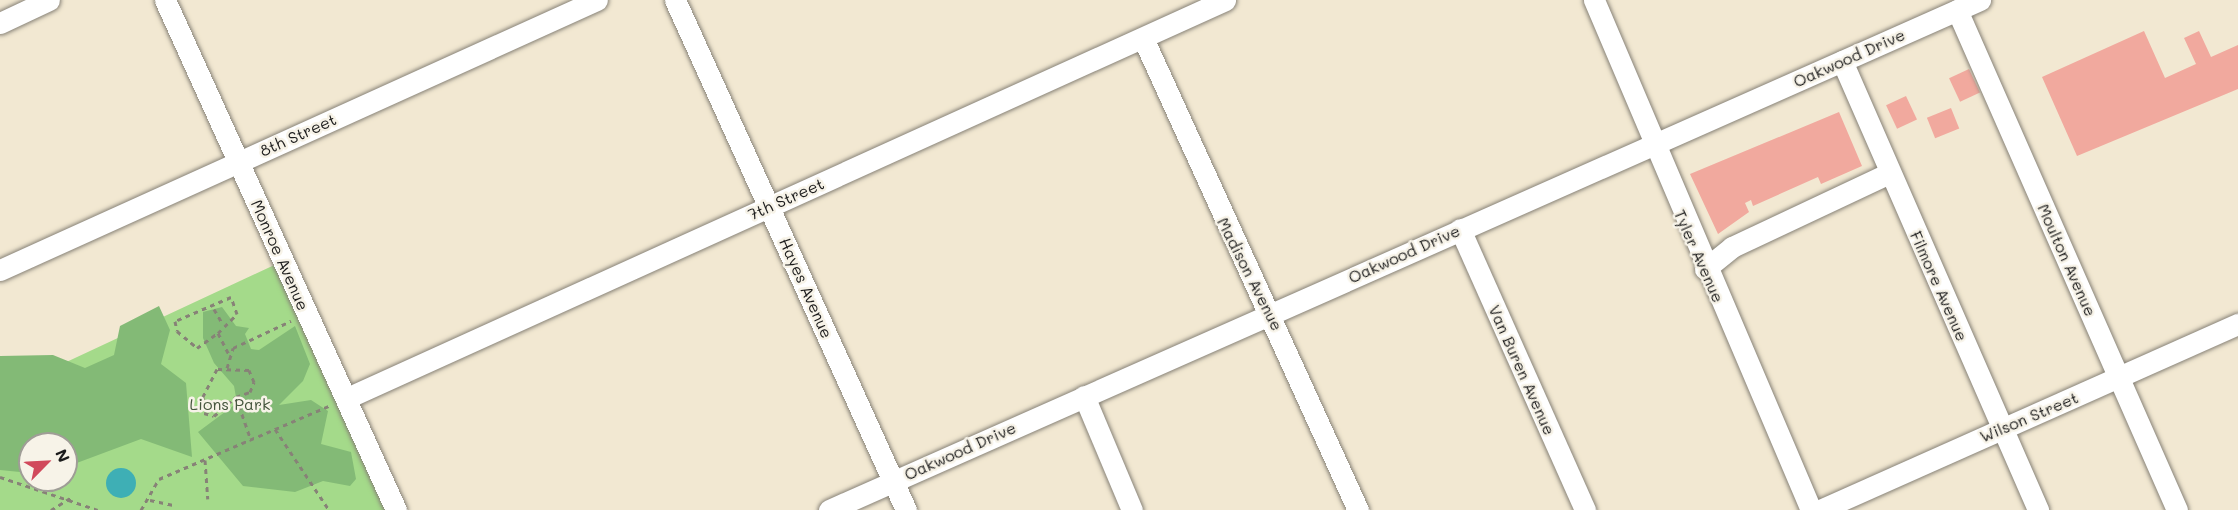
<!DOCTYPE html>
<style>
body{margin:0}
#map{position:relative;width:2238px;height:510px;overflow:hidden;background:#f2e8d2;font-family:Mali,sans-serif}
div>[style]{position:absolute}
[style*='--x']{left:calc(var(--x)*1px);top:calc(var(--y)*1px);width:calc(var(--w)*1px);rotate:calc(var(--a)*1deg)}
.green>*{inset:0;background:#a4da8a}
.forest>*{inset:0;background:#83ba76}
.water>*{inset:0;background:#3eafb5}
.round{border-radius:50%}
.building>*{inset:0;background:#f1a99e;transform-origin:0 0}
.path>*{height:3px;margin-top:-1.5px;transform-origin:0;background:repeating-linear-gradient(90deg,#878277 0 4.5px,transparent 0 9px)}
.roads{filter:drop-shadow(0 0 2px #878277) drop-shadow(0 0 2px #878277)}
.minor>*{height:21px;margin:-10.5px;padding:0 10.5px;transform-origin:10.5px;border-radius:10.5px;background:#fff}
span{translate:-50% -50%;white-space:nowrap;text-align:center;line-height:1.15;-webkit-text-stroke:5px #f7f3e8;paint-order:stroke}
.street-label{font-size:16px;color:#1c1c1c}
.park-label{font-size:16px;color:#45553d}
.north{position:absolute;left:18px;top:432px;width:60px;height:60px;box-sizing:border-box;background:#f7f3e8;border:2px solid #9f9d96;border-radius:50%;rotate:66deg;font-size:16px;font-weight:700;line-height:24px;text-align:center;color:#1c1c1c}
.north::after{content:'';display:block;margin:auto;width:21px;height:27px;background:#d1495b;clip-path:polygon(50% 0,100% 100%,50% 72%,0 100%)}
</style>
<div id="map">
<div class="green">
<i style="clip-path:polygon(evenodd,283px 261px,396px 510px,0 510px,0 393px,283px 261px,30px 444px,66px 444px,66px 480px,30px 480px,30px 444px)"></i>
</div>
<div class="forest">
<i style="clip-path:polygon(159px 306px,170px 330px,161px 364px,186px 383px,192px 457px,141px 439px,66px 467px,66px 444px,30px 444px,30px 473px,0 470px,0 356px,53px 355px,85px 368px,114px 355px,120px 326px)"></i>
<i style="clip-path:polygon(222px 307px,236px 326px,249px 328px,245px 334px,251px 349px,259px 350px,295px 326px,310px 364px,303px 381px,279px 405px,311px 400px,328px 411px,321px 444px,351px 452px,356px 479px,350px 486px,323px 481px,295px 492px,243px 486px,198px 432px,237px 403px,234px 386px,214px 363px,203px 338px,203px 312px)"></i>
</div>
<div class="water">
<i class="round" style="left:106px;top:468px;width:30px;height:30px"></i>
</div>
<div class="building">
<i style="clip-path:polygon(2144px 31px,2165px 78px,2196px 64px,2184px 38px,2199px 31px,2211px 57px,2238px 45px,2238px 89px,2077px 156px,2042px 77px)"></i>
<i style="left:1969px;top:69px;width:26px;height:22px;rotate:65deg"></i>
<i style="left:1906px;top:96px;width:26px;height:22px;rotate:65deg"></i>
<i style="left:1951px;top:108px;width:22px;height:26px;rotate:68deg"></i>
<i style="clip-path:polygon(1839px 112px,1862px 166px,1821px 184px,1818px 177px,1753px 206px,1751px 200px,1745px 203px,1749px 212px,1718px 234px,1690px 174px)"></i>
</div>
<div class="path">
<i style="--x:214;--y:309;--w:16;--a:60"></i>
<i style="--x:218;--y:333;--w:27;--a:-45"></i>
<i style="--x:237;--y:314;--w:18;--a:-109"></i>
<i style="--x:231;--y:297;--w:61;--a:156.8"></i>
<i style="--x:175;--y:321;--w:10;--a:79"></i>
<i style="--x:177;--y:331;--w:26;--a:40"></i>
<i style="--x:197;--y:348;--w:26;--a:-36"></i>
<i style="--x:218;--y:333;--w:25;--a:63"></i>
<i style="--x:227;--y:368;--w:21;--a:-73"></i>
<i style="--x:233;--y:348;--w:64;--a:-25"></i>
<i style="--x:236;--y:397;--w:15;--a:-20"></i>
<i style="--x:250;--y:392;--w:11;--a:-68"></i>
<i style="--x:254;--y:382;--w:13;--a:-113"></i>
<i style="--x:249;--y:370;--w:32;--a:-178"></i>
<i style="--x:217;--y:369;--w:31;--a:117"></i>
<i style="--x:203;--y:397;--w:16;--a:86"></i>
<i style="--x:204;--y:413;--w:10;--a:17"></i>
<i style="--x:214;--y:416;--w:29;--a:-41"></i>
<i style="--x:236;--y:397;--w:46;--a:70.8"></i>
<i style="--x:275;--y:429;--w:97;--a:56.3"></i>
<i style="--x:205;--y:460;--w:39;--a:86"></i>
<i style="--x:0;--y:477;--w:103;--a:18.6"></i>
<i style="--x:150;--y:500;--w:25;--a:12"></i>
<i style="--x:51;--y:510;--w:25;--a:-32"></i>
<i style="--x:141;--y:510;--w:36;--a:-60"></i>
<i style="--x:159;--y:479;--w:187;--a:-23.3"></i>
</div>
<div class="roads">
<div class="minor">
<i style="--x:165;--y:0;--w:560;--a:65.63"></i>
<i style="--x:675;--y:0;--w:560;--a:65.63"></i>
<i style="--x:1594;--y:0;--w:554;--a:66.95"></i>
<i style="--x:1957;--y:10;--w:546;--a:66.25"></i>
<i style="--x:0;--y:23;--w:54;--a:-25.1"></i>
<i style="--x:1143;--y:38;--w:519;--a:65.51"></i>
<i style="--x:1842;--y:61;--w:490;--a:66.4"></i>
<i style="--x:1460;--y:229;--w:308;--a:66"></i>
<i style="--x:1705;--y:269;--w:35;--a:-39"></i>
<i style="--x:1732;--y:247;--w:174;--a:-25.2"></i>
<i style="--x:0;--y:270;--w:655;--a:-24.34"></i>
<i style="--x:1084;--y:396;--w:124;--a:67.2"></i>
<i style="--x:347;--y:398;--w:964;--a:-24.38"></i>
<i style="--x:829;--y:510;--w:1259;--a:-23.9"></i>
<i style="--x:1820;--y:510;--w:458;--a:-24"></i>
</div>
</div>
<div class="street-label">
<span style="left:1849px;top:58px;rotate:-24deg">Oakwood Drive</span>
<span style="left:298px;top:135px;rotate:-24deg">8th Street</span>
<span style="left:786px;top:199px;rotate:-24deg">7th Street</span>
<span style="left:1404px;top:254px;rotate:-24deg">Oakwood Drive</span>
<span style="left:280px;top:255px;rotate:66deg">Monroe Avenue</span>
<span style="left:1699px;top:256px;rotate:66deg">Tyler Avenue</span>
<span style="left:2067px;top:260px;rotate:66deg">Moulton Avenue</span>
<span style="left:1250px;top:274px;rotate:63deg">Madison Avenue</span>
<span style="left:1939px;top:286px;rotate:66deg">Filmore Avenue</span>
<span style="left:806px;top:288px;rotate:66deg">Hayes Avenue</span>
<span style="left:1522px;top:370px;rotate:66deg">Van Buren Avenue</span>
<span style="left:2029px;top:417px;rotate:-23deg">Wilson Street</span>
<span style="left:960px;top:451px;rotate:-24deg">Oakwood Drive</span>
</div>
<div class="park-label">
<span style="left:230px;top:404px">Lions Park</span>
</div>
<div class="north">N</div>
</div>
